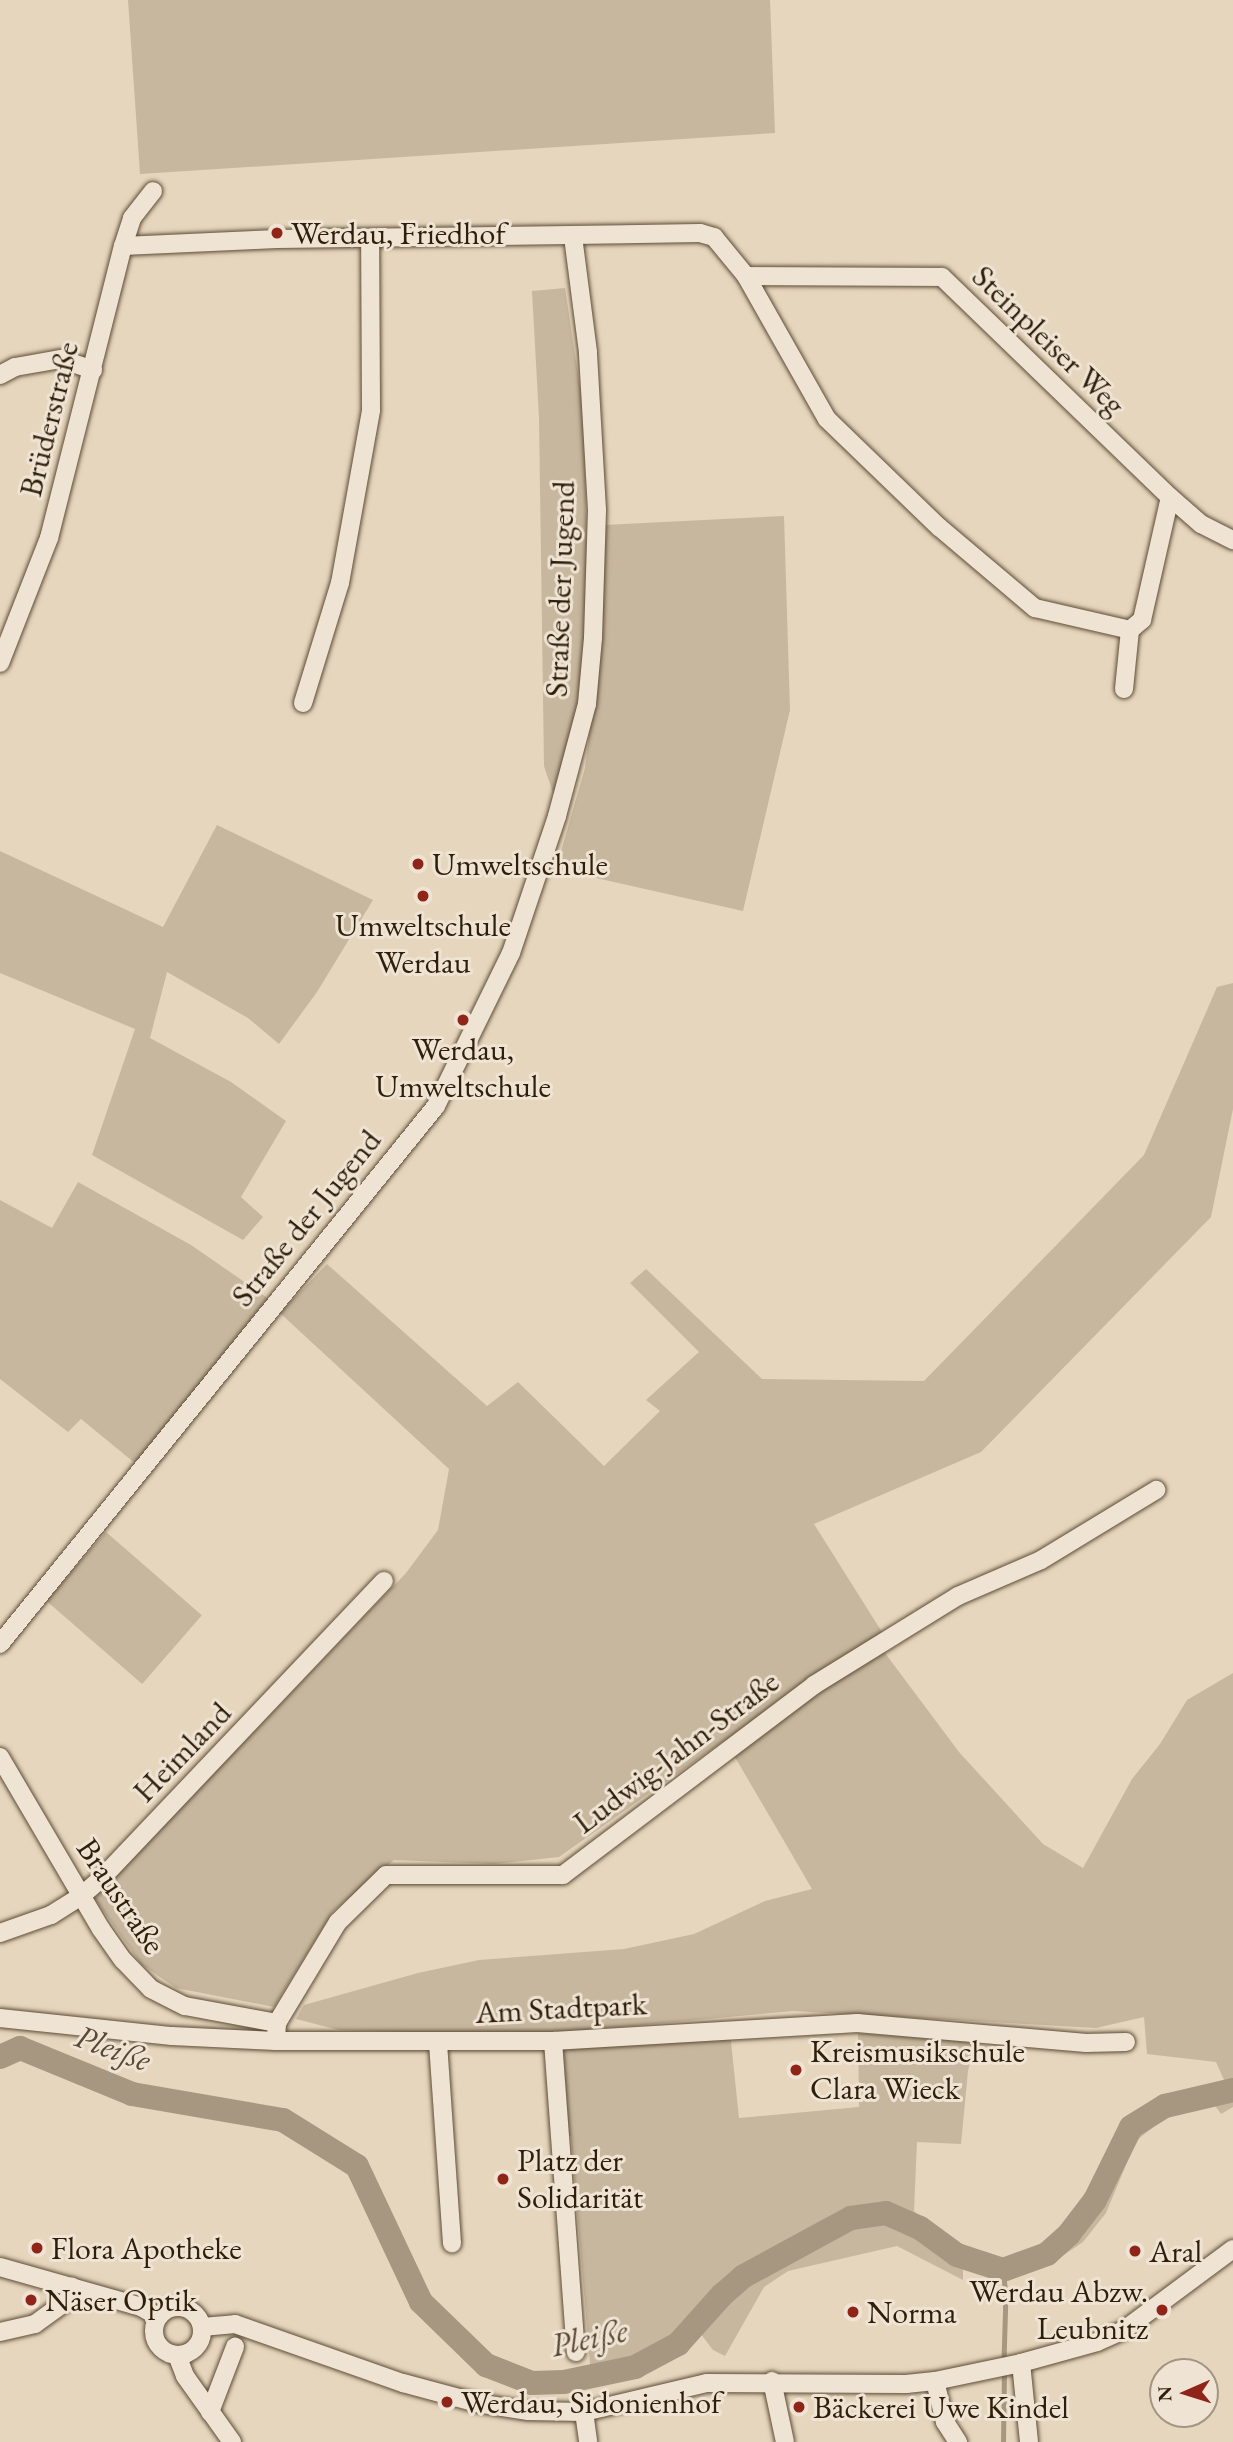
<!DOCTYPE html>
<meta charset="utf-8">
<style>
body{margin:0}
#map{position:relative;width:1233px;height:2442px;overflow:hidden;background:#e6d6bd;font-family:"EB Garamond",serif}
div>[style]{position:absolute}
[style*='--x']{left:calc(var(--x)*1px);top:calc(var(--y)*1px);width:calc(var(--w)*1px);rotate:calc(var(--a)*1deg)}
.green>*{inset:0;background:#c7b79e;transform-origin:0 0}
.stream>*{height:4.5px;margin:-2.25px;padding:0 2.25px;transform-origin:2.25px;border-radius:2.25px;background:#a89780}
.river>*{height:24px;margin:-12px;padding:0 12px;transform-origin:12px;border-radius:12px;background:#a89780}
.roads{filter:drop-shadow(0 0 2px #5d4c36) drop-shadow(0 0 2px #5d4c36)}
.minor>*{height:18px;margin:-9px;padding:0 9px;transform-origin:9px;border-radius:9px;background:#efe4d4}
.minor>.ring{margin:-9px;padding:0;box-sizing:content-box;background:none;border:18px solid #efe4d4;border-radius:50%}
.dots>*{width:19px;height:19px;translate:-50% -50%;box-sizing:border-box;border:4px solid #efe4d4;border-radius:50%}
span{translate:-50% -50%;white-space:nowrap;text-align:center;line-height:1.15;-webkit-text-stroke:6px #efe4d4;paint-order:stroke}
.poi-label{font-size:32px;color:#2f1e09}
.left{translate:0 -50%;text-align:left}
.right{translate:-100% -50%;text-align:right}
.street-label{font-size:32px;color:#2f1e09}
.water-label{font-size:33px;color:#594833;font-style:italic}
.north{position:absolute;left:1149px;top:2358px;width:70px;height:70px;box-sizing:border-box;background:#efe4d4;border:2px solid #a29583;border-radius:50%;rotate:267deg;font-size:19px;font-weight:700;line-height:28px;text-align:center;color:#2f1e09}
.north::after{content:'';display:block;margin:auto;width:24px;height:32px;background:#8f2418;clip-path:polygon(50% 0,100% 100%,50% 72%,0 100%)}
</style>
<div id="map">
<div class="green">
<i style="clip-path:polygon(128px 0,770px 0,775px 133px,140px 174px)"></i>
<i style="clip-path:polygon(565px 288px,584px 414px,587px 558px,584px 656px,577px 712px,554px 796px,544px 766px,539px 418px,532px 291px)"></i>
<i style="clip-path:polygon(784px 516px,790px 710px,743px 911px,556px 869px,585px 768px,600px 647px,604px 525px)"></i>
<i style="clip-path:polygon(217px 825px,373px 900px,317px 992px,279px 1044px,248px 1018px,167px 972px,150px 1038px,231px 1082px,286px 1121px,241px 1197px,263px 1217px,243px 1240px,92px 1155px,135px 1029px,0 973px,0 851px,163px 927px)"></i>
<i style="clip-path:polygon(1233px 983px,1233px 1109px,1211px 1217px,981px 1452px,814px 1524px,887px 1640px,879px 1645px,959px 1752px,1043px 1844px,1083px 1868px,1132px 1779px,1160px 1744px,1187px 1700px,1233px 1673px,1233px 2107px,1221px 2114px,1213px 2103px,1180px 2111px,1157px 2124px,1136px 2141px,1106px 2213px,1083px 2242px,1052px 2263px,1007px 2277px,963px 2262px,963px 2280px,897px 2246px,788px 2271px,764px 2287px,725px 2356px,713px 2350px,694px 2325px,678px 2344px,635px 2367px,591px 2376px,571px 2136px,562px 2136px,553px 2041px,730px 2032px,739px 2118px,859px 2107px,858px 2033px,974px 2042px,968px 2071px,961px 2144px,917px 2142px,914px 2211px,948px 2242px,973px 2254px,1007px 2261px,1038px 2250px,1058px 2237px,1081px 2207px,1117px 2130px,1143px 2111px,1177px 2095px,1212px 2088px,1224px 2080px,1216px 2062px,1147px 2054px,1144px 2017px,1096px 2028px,793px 2011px,566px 2032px,474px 2034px,339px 2030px,296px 2019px,304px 2005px,418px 1973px,479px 1960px,624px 1949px,694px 1934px,765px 1901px,812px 1889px,725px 1740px,559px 1857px,494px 1864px,394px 1860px,333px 1911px,274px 2007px,176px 1988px,141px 1964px,94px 1898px,406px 1573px,438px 1530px,449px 1469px,280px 1313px,327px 1264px,487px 1406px,518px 1382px,604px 1466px,660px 1411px,646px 1400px,699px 1352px,630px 1283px,646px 1269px,762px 1379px,924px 1381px,1144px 1155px,1217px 987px)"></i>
<i style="clip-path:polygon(78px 1182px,191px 1245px,269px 1299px,136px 1464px,81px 1419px,68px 1432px,0 1379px,0 1200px,52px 1228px)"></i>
<i style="left:106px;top:1532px;width:127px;height:91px;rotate:41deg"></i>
</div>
<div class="stream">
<i style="--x:1003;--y:2270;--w:24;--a:83"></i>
<i style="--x:1006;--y:2294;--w:67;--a:91.7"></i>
<i style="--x:1003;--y:2442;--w:69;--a:-89.2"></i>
</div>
<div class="river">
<i style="--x:0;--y:2057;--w:22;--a:-24"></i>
<i style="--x:20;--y:2048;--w:121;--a:22.3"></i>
<i style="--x:132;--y:2094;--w:153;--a:9.8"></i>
<i style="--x:283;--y:2120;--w:87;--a:31.9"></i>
<i style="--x:357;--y:2166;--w:150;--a:64.8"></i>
<i style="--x:421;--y:2302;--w:91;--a:44.1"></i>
<i style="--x:486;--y:2365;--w:49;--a:21.4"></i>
<i style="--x:532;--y:2383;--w:32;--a:-2"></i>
<i style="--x:564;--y:2382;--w:73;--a:-11.9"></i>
<i style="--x:635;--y:2367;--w:49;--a:-28.1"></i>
<i style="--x:678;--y:2344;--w:66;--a:-48.1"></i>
<i style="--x:722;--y:2295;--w:29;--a:-41"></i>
<i style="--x:744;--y:2276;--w:122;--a:-28.5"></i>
<i style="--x:851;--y:2218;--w:35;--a:-8"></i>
<i style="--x:886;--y:2213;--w:37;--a:24"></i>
<i style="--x:920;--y:2228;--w:46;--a:36.1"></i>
<i style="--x:957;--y:2255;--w:48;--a:18.1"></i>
<i style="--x:1003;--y:2270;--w:47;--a:-20"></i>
<i style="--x:1047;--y:2254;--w:30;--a:-42"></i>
<i style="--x:1069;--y:2234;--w:43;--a:-52.6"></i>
<i style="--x:1095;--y:2200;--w:81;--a:-63.7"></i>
<i style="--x:1131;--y:2127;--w:40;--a:-32"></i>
<i style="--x:1165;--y:2106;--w:70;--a:-13.2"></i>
</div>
<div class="roads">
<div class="minor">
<i style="--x:123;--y:246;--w:154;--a:-2.6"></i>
<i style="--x:277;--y:239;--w:423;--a:-0.8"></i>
<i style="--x:700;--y:233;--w:15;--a:16"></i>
<i style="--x:714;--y:237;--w:50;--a:50.6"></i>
<i style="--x:746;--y:276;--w:164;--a:60.5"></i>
<i style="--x:827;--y:419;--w:156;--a:44"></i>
<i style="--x:939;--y:527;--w:126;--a:40.2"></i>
<i style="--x:1035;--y:608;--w:98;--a:13"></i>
<i style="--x:746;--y:276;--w:196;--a:0.3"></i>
<i style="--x:942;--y:277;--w:317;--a:44"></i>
<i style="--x:1170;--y:497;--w:41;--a:41.1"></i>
<i style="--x:1201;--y:524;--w:36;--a:27"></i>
<i style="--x:0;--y:375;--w:17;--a:-28"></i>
<i style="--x:15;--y:367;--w:47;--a:-9.9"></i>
<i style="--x:61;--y:359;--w:34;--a:19"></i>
<i style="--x:0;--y:663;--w:134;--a:-68.6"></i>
<i style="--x:49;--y:538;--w:301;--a:-75.8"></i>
<i style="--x:123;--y:246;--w:29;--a:-72"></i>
<i style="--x:132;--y:218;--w:34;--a:-52"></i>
<i style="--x:1124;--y:689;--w:59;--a:-84.2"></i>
<i style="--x:1130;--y:630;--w:16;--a:-40"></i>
<i style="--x:1142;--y:620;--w:126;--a:-77.2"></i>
<i style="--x:303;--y:703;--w:126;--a:-72.9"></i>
<i style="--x:340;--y:583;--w:176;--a:-79.8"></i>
<i style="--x:371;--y:410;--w:171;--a:-90.3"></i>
<i style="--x:0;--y:1644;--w:692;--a:-50.98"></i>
<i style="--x:436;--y:1106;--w:170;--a:-63.9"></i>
<i style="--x:511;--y:953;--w:145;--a:-71.4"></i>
<i style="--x:557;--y:816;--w:116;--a:-75"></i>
<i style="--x:587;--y:704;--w:66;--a:-84.8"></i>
<i style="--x:593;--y:638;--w:128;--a:-88.2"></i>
<i style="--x:597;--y:510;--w:158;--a:-93.3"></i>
<i style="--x:588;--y:352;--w:117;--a:-97.4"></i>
<i style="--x:0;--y:1757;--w:199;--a:59.6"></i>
<i style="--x:101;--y:1929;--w:38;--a:55"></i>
<i style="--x:123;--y:1960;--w:40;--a:46"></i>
<i style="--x:151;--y:1989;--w:38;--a:27"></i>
<i style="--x:185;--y:2006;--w:94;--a:10.5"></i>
<i style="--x:0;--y:1933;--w:54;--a:-19.4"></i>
<i style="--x:51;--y:1915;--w:34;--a:-32"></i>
<i style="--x:80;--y:1897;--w:28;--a:-41"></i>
<i style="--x:101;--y:1879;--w:411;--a:-46.5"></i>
<i style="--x:0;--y:2018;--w:173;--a:6"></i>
<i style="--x:172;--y:2036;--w:104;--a:2.8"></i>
<i style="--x:276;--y:2041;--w:277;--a:0"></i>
<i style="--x:553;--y:2041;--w:305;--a:-3.4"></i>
<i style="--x:857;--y:2023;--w:230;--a:5"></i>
<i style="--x:1086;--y:2043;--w:40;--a:-1.4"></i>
<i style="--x:276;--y:2041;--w:18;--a:-87"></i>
<i style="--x:277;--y:2023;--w:118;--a:-58.9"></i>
<i style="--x:338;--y:1922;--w:67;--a:-44.4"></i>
<i style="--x:386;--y:1875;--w:177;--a:0"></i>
<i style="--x:563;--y:1875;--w:315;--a:-37.1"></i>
<i style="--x:814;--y:1685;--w:169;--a:-31.7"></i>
<i style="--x:958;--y:1596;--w:90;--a:-23.4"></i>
<i style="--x:1041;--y:1560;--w:135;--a:-31.3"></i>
<i style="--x:553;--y:2041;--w:312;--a:85.8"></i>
<i style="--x:438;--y:2043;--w:201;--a:86"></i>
<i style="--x:0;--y:2267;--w:147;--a:15.8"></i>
<i style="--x:141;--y:2307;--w:20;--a:30"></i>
<i class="ring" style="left:154px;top:2307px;width:30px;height:30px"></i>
<i style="--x:202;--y:2327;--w:33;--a:-5"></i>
<i style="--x:235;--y:2324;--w:178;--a:19.4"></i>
<i style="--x:403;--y:2383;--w:77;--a:15.1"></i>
<i style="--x:477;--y:2403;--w:52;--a:8.9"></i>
<i style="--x:528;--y:2411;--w:56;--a:1"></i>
<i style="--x:584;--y:2412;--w:126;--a:-13.3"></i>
<i style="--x:707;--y:2383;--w:199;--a:0.3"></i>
<i style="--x:906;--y:2384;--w:29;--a:-6"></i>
<i style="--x:935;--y:2381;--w:88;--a:-11.8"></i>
<i style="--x:1021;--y:2363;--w:79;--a:-15.4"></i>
<i style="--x:1097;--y:2342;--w:30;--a:-24"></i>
<i style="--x:1124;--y:2330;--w:136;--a:-36.6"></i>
<i style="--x:0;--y:2332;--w:36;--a:-13"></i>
<i style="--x:35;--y:2324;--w:41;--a:-36"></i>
<i style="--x:68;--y:2300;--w:14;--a:-73"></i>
<i style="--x:177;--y:2355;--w:22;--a:69"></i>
<i style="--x:185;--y:2376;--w:81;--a:54.5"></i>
<i style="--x:1021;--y:2363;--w:79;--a:84.2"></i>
<i style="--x:772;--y:2381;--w:62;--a:78"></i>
<i style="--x:935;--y:2381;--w:42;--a:76.3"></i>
<i style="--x:945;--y:2422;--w:24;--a:57"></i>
<i style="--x:210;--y:2412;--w:70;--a:-69"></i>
<i style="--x:584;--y:2412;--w:30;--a:82"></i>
</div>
</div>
<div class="dots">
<i style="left:277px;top:233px;background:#8f2418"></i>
<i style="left:418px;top:864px;background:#8f2418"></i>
<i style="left:423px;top:896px;background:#8f2418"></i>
<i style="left:463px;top:1020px;background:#8f2418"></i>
<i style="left:796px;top:2070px;background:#8f2418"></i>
<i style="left:503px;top:2179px;background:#8f2418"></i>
<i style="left:37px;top:2248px;background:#8f2418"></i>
<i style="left:1135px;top:2251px;background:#8f2418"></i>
<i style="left:31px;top:2300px;background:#8f2418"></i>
<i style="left:1162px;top:2310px;background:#8f2418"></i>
<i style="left:853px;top:2312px;background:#8f2418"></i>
<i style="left:447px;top:2402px;background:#8f2418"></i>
<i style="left:799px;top:2407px;background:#8f2418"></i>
</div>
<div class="poi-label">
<span class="left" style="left:291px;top:233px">Werdau, Friedhof</span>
<span class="left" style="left:432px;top:864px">Umweltschule</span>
<span style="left:423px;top:944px">Umweltschule<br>Werdau</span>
<span style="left:463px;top:1068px">Werdau,<br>Umweltschule</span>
<span class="left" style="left:810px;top:2070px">Kreismusikschule<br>Clara Wieck</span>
<span class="left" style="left:517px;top:2179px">Platz der<br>Solidarität</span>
<span class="left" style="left:51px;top:2248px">Flora Apotheke</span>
<span class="left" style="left:1149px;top:2251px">Aral</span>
<span class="right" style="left:1148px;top:2310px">Werdau Abzw.<br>Leubnitz</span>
<span class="left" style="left:45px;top:2300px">Näser Optik</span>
<span class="left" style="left:867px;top:2312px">Norma</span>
<span class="left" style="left:461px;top:2402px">Werdau, Sidonienhof</span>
<span class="left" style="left:813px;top:2407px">Bäckerei Uwe Kindel</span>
</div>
<div class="street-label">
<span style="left:1049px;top:340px;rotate:44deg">Steinpleiser Weg</span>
<span style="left:49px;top:419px;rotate:-76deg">Brüderstraße</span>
<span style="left:560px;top:589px;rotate:-88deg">Straße der Jugend</span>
<span style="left:306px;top:1218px;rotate:-51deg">Straße der Jugend</span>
<span style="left:182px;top:1752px;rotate:-46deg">Heimland</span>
<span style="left:676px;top:1752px;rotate:-37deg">Ludwig-Jahn-Straße</span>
<span style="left:121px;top:1896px;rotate:56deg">Braustraße</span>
<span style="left:561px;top:2008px;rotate:-3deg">Am Stadtpark</span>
</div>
<div class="water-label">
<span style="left:113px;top:2048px;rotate:20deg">Pleiße</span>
<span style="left:589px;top:2338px;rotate:-12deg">Pleiße</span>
</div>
<div class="north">N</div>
</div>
